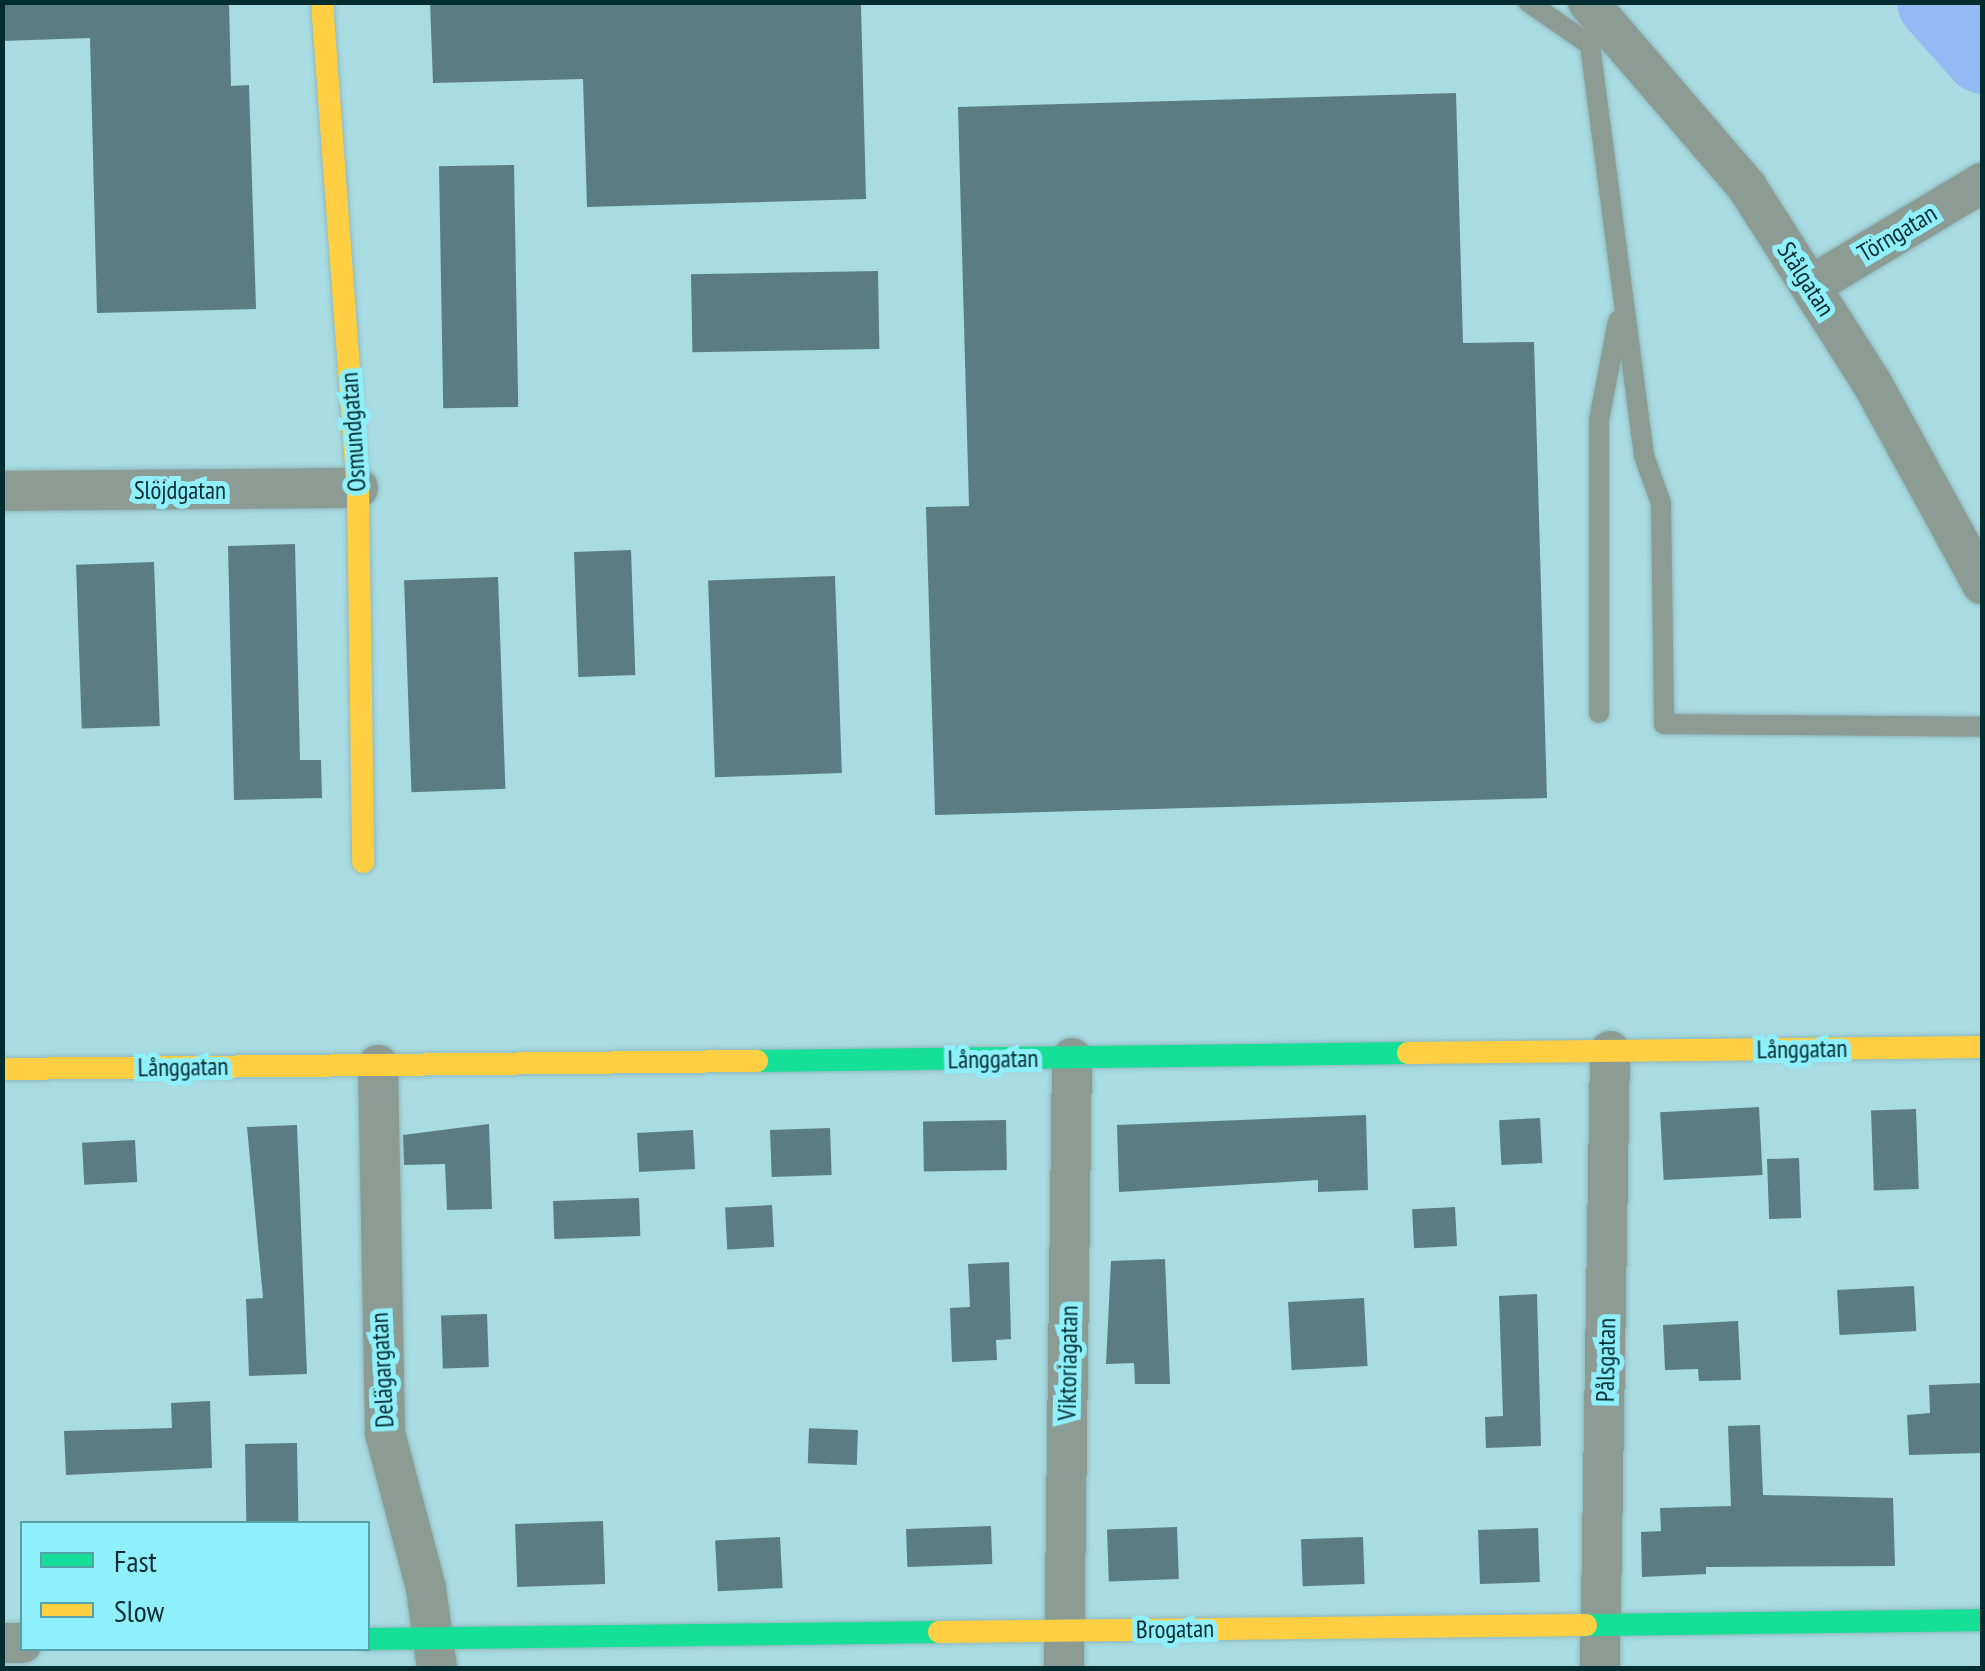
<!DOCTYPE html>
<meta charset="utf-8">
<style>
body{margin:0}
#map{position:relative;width:1985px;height:1671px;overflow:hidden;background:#a8dce2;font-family:"PT Sans Narrow",sans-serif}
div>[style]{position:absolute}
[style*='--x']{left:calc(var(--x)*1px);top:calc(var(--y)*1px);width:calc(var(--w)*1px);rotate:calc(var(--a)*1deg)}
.river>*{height:75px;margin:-37.5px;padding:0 37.5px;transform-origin:37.5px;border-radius:37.5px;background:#92baf3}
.building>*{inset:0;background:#5a7c82;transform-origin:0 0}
.roads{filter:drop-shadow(0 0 2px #8fb9bd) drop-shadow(0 0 2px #8fb9bd)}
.lane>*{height:20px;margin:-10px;padding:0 10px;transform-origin:10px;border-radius:10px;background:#8c9b94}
.street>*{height:40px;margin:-20px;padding:0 20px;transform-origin:20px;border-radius:20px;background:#8c9b94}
.fast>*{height:22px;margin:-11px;padding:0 11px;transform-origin:11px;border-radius:11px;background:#16e098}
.slow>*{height:22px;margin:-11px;padding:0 11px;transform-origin:11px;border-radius:11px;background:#ffcf43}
span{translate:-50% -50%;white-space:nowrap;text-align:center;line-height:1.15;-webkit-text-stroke:10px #8ff0fb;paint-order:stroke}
.street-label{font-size:25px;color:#002c30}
.frame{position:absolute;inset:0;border:5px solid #002c30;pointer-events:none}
.legend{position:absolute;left:20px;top:1521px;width:350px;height:130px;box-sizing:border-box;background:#8ff0fb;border:2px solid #56a2aa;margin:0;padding:12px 18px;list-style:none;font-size:30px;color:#002c30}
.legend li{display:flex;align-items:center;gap:20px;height:50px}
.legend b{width:50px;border:2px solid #56a2aa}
</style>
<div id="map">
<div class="river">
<i style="--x:1934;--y:2;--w:72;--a:48.4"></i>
</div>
<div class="building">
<i style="clip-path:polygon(2px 2px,229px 2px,231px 86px,249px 85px,256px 309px,97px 313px,90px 38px,2px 41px)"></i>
<i style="clip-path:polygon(430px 2px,861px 5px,866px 199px,587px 207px,583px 79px,433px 83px)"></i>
<i style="clip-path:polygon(1456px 93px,1463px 343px,1534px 342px,1547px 798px,935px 815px,926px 507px,969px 506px,958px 107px)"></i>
<i style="left:514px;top:165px;width:242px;height:75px;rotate:89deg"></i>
<i style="left:878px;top:271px;width:78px;height:187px;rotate:89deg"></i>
<i style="clip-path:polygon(295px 544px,300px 760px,321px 760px,322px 798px,234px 800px,228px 546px)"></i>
<i style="left:631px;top:550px;width:125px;height:57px;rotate:88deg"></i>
<i style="left:154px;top:562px;width:164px;height:78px;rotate:88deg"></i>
<i style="left:835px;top:576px;width:197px;height:127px;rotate:88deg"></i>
<i style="left:498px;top:577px;width:212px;height:94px;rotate:88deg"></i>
<i style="left:1759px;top:1107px;width:68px;height:99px;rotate:87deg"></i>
<i style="left:1916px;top:1109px;width:80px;height:45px;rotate:88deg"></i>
<i style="clip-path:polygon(1366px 1115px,1368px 1190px,1318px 1192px,1318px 1180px,1119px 1192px,1117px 1125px)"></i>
<i style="left:1540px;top:1118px;width:45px;height:41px;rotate:87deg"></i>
<i style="left:1006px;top:1120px;width:50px;height:83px;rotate:89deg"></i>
<i style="clip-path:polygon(489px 1124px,492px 1209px,447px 1210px,445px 1164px,404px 1165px,403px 1135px)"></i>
<i style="clip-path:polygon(297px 1125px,307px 1374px,249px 1376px,246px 1299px,263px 1298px,247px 1127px)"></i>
<i style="left:830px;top:1128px;width:47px;height:60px;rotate:88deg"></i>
<i style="left:693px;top:1130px;width:39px;height:56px;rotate:87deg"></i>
<i style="left:135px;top:1140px;width:42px;height:53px;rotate:87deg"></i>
<i style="left:1799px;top:1158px;width:60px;height:32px;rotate:88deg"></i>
<i style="left:639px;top:1198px;width:38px;height:86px;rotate:88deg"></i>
<i style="left:772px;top:1205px;width:42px;height:47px;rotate:87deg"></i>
<i style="left:1455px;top:1207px;width:39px;height:43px;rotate:87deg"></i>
<i style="clip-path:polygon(1165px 1259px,1170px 1384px,1135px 1384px,1134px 1363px,1106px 1364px,1111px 1261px)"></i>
<i style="clip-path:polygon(1009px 1262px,1011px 1339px,996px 1340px,997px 1360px,952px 1362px,950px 1308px,970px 1307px,968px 1264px)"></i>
<i style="left:1914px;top:1286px;width:45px;height:77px;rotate:87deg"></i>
<i style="clip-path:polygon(1537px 1294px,1541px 1446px,1486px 1448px,1485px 1417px,1503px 1416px,1499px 1296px)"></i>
<i style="left:1364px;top:1298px;width:68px;height:76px;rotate:87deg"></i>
<i style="left:487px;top:1314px;width:53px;height:46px;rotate:88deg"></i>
<i style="clip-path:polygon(1738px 1321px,1741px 1380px,1699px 1381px,1698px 1369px,1665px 1370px,1663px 1325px)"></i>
<i style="clip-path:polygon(1982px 1383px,1982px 1453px,1909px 1455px,1907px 1415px,1930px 1413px,1929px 1385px)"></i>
<i style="clip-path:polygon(210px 1401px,212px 1468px,66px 1475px,64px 1431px,172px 1428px,171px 1403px)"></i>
<i style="clip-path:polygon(1760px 1425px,1763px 1495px,1893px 1498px,1895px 1566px,1706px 1567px,1706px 1574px,1642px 1577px,1641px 1532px,1661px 1531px,1660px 1508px,1731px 1506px,1728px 1426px)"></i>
<i style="left:858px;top:1430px;width:35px;height:49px;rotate:92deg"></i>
<i style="left:297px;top:1443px;width:81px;height:52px;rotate:89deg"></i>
<i style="left:603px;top:1521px;width:63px;height:88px;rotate:88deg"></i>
<i style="left:991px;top:1526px;width:38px;height:85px;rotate:88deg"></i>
<i style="left:1177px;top:1527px;width:52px;height:70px;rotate:88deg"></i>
<i style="left:1538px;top:1528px;width:54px;height:60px;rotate:88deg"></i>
<i style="left:780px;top:1537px;width:51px;height:65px;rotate:87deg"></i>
<i style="left:1363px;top:1537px;width:47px;height:62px;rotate:88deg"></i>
</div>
<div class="roads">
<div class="lane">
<i style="--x:1528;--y:2;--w:75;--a:34.7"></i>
<i style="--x:1590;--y:45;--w:415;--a:82.5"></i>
<i style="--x:1644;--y:456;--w:50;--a:70.1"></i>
<i style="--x:1661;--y:503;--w:221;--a:89.2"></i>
<i style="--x:1664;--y:724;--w:318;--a:0.5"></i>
<i style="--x:1599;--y:713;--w:293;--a:-90"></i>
<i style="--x:1599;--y:420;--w:101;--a:-79.1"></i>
</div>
<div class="street">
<i style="--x:1588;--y:2;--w:244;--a:49.3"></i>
<i style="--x:1747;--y:187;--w:235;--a:57.5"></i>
<i style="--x:1873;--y:385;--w:227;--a:61.3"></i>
<i style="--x:1812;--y:285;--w:198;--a:-31"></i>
<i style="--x:2;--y:491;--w:356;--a:-0.5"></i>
<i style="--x:378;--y:1065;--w:368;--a:88.9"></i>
<i style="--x:385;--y:1433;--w:160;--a:75.2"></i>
<i style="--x:426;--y:1588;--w:81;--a:82.2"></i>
<i style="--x:2;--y:1643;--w:20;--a:0"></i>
<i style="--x:1064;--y:1668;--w:610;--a:-89.25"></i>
<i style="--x:1600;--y:1668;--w:617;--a:-89.07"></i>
</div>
<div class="fast">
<i style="--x:757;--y:1061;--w:651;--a:-0.7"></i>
<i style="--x:1586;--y:1625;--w:396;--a:-0.7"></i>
<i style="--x:368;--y:1639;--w:571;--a:-0.7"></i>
</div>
<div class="slow">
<i style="--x:322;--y:2;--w:487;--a:85.8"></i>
<i style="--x:358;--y:488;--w:374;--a:89.2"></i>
<i style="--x:1408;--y:1053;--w:574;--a:-0.6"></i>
<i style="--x:2;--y:1069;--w:755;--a:-0.61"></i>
<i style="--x:939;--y:1632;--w:647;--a:-0.62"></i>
</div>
</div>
<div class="street-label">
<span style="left:1897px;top:233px;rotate:-31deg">Törngatan</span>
<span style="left:1806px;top:279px;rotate:57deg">Stålgatan</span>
<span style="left:353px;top:432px;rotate:-94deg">Osmundgatan</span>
<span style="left:180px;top:490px">Slöjdgatan</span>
<span style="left:1802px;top:1049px;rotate:-1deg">Långgatan</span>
<span style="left:993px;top:1059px;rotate:-1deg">Långgatan</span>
<span style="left:183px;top:1067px;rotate:-1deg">Långgatan</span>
<span style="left:1606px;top:1360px;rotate:-89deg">Pålsgatan</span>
<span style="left:1068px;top:1363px;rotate:-89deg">Viktoriagatan</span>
<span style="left:382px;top:1370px;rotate:-93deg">Delägargatan</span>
<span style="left:1175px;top:1629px;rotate:-1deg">Brogatan</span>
</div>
<div class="frame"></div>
<ul class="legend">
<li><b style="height:12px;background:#16e098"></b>Fast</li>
<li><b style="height:12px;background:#ffcf43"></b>Slow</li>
</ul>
</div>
